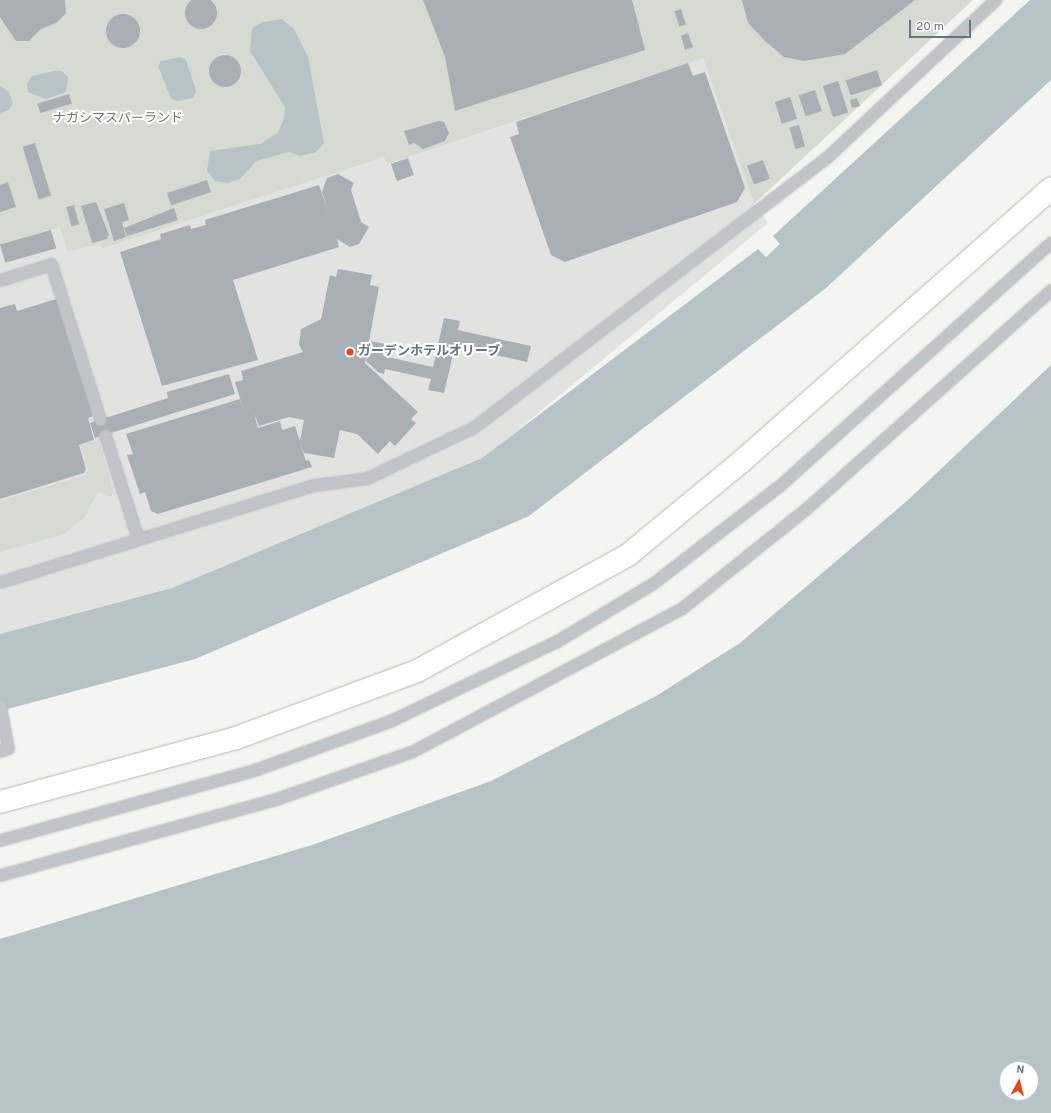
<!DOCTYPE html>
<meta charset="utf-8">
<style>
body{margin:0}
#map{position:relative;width:1051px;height:1113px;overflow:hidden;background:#f4f4f0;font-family:Overpass,"Noto Sans JP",sans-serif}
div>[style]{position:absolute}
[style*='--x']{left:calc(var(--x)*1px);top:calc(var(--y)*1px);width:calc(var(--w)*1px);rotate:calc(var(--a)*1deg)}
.built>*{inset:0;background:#e2e3e1}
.green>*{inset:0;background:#d5dbd1}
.water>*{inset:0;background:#b6c4c7}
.building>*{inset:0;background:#a8b0b6;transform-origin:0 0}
.round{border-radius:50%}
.roads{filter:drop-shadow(0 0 1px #b3b9bd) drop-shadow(0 0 1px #b3b9bd)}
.lane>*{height:11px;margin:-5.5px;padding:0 5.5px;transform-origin:5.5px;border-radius:5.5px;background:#c1c5c8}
.secondary>*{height:22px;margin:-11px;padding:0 11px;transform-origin:11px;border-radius:11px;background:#fff}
.dots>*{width:11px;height:11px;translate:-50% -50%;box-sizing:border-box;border:2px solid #fff;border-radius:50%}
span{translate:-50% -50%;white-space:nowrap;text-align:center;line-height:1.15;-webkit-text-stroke:4px #fff;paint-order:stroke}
.park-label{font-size:13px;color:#677961}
.poi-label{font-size:13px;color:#627582;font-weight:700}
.left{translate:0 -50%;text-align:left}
.north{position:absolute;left:999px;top:1061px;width:40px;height:40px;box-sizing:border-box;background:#fff;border:1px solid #c0c8cd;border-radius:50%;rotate:7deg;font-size:11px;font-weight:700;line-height:16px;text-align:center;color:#627582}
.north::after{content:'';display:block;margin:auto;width:14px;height:18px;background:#e8461c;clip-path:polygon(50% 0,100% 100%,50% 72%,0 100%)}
.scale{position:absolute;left:909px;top:20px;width:62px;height:18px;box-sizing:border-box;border:2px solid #627582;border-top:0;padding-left:5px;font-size:12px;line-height:14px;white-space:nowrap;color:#627582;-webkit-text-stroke:3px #fff;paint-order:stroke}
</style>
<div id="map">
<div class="built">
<i style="clip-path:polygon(703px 58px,754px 204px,768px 223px,502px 443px,482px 458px,172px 588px,0 634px,0 245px,60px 227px,385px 157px,388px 164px)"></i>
</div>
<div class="green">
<i style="clip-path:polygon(0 0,973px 0,754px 204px,703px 58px,388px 164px,384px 157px,103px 248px,98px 244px,68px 252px,60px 227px,0 245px)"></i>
<i style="clip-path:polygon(99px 440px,114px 494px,110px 497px,98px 492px,84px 518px,64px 534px,0 552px,0 501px,85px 475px,88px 469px,80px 445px)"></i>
</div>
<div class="water">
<i style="clip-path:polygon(1030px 0,1051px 0,1051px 80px,826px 288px,529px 516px,195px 659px,0 711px,0 634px,172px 588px,482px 458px,758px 249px,766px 257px,780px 244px,773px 236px)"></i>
<i style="clip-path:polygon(282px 19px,294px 29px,308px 57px,324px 143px,316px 152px,300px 156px,289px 152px,256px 161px,240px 179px,227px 183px,215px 181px,207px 171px,210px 151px,260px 144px,278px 133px,284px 118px,285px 107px,250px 51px,252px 28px,263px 22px)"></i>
<i style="clip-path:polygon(180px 57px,186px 60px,196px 91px,193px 98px,177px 101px,171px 98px,158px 66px,161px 61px)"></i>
<i style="clip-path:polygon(54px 71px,62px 71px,68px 77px,66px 92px,46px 99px,28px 92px,27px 83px,32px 76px)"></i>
<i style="clip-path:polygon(0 86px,9px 92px,13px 103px,9px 110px,0 113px)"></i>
<i style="clip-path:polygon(evenodd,1051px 365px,1051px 1113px,0 1113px,0 939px,315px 844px,491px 781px,656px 696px,740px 643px,908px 500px,1051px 365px,1007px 1069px,1031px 1069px,1031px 1093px,1007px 1093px,1007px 1069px)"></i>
</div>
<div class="building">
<i class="round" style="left:185px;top:-3px;width:32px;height:32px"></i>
<i style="clip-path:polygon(0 0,65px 0,66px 13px,56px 23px,41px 29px,29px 41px,16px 41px,0 17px)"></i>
<i style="clip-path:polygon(423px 0,632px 0,645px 50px,455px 111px,445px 57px)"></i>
<i style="clip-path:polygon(742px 0,915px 0,845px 54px,804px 61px,784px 57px,765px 41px,748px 23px)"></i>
<i style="left:681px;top:9px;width:16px;height:7px;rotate:72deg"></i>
<i class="round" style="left:106px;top:14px;width:34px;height:34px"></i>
<i style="clip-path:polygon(688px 33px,693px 47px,685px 50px,681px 36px)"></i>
<i class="round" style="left:209px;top:55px;width:32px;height:32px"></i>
<i style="clip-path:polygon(688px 63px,693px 76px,705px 72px,745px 188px,737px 202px,565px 262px,551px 255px,510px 137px,519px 134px,516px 122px)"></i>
<i style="left:877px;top:70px;width:16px;height:33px;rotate:72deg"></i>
<i style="left:838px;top:81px;width:33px;height:16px;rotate:72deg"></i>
<i style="left:815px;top:90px;width:22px;height:17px;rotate:72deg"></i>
<i style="left:69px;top:94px;width:10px;height:33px;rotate:73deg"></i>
<i style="left:790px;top:97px;width:23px;height:16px;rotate:72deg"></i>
<i style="clip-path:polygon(857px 98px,860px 106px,852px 108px,850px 100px)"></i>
<i style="clip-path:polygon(439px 121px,444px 122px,449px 133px,445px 141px,423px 149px,414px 143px,409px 145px,404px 131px)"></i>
<i style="left:799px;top:125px;width:22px;height:10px;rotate:74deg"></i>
<i style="left:35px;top:143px;width:55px;height:13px;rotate:73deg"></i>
<i style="left:408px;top:158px;width:18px;height:18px;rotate:71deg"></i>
<i style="left:763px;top:160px;width:20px;height:17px;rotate:70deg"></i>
<i style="clip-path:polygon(338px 174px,354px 183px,351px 190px,361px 222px,369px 227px,359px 244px,350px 247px,337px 239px,339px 247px,233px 280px,258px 360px,162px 386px,120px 252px,161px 239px,160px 234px,190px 225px,191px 229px,206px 225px,205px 220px,319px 185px,329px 214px,322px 192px,327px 178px)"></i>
<i style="left:207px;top:180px;width:13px;height:42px;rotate:72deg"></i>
<i style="clip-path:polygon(8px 182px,16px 207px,0 212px,0 185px)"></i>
<i style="clip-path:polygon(96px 202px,109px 235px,107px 239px,92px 243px,81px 206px)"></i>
<i style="clip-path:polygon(124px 203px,129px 220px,122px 222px,126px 237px,114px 241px,104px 209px)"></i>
<i style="left:74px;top:205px;width:20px;height:8px;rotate:75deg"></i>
<i style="clip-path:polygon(174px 208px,178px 220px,127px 236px,124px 228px)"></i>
<i style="left:51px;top:230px;width:19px;height:53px;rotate:74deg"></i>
<i style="clip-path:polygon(evenodd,338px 269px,372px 275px,370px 285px,379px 287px,365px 363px,418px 412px,411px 419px,416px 423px,395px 446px,390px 441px,378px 454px,357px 434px,340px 430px,334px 458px,304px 453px,300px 443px,306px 461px,309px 460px,312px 467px,158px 514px,151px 511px,145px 492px,140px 494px,127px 455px,133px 454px,126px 434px,240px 399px,244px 411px,235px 382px,243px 380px,241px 371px,303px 352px,299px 345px,301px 329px,321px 319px,330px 275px,336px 277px,338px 269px,254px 414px,259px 426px,289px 417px,304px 420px,300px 441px,295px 426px,282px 430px,280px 421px,258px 428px,254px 414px)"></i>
<i style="clip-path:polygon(56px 299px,93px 416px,88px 418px,94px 440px,79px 445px,86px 469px,84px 473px,0 499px,0 308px,15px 304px,17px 311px)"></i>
<i style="clip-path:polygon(444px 318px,460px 321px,458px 330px,531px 346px,527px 362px,455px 346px,444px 393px,428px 390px,431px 379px,385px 369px,384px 374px,378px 372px,366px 361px,370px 341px,391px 345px,388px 357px,433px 367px)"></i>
<i style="clip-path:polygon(229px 374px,235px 394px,95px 438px,90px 423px,168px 398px,167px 392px)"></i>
</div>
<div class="roads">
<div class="lane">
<i style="--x:0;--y:280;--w:53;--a:-17.4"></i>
<i style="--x:51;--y:264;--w:163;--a:72.5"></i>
<i style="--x:105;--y:435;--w:109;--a:72.4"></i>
<i style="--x:0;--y:582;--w:329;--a:-17.2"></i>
<i style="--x:314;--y:485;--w:53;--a:-7.5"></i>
<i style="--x:367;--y:478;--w:119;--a:-25.5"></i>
<i style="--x:474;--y:427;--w:442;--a:-37.4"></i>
<i style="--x:825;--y:159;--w:233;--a:-43.1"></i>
<i style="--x:0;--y:705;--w:44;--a:79.5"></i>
<i style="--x:8;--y:748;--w:9;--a:159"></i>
<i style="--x:0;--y:840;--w:267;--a:-15.4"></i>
<i style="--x:257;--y:769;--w:144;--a:-19.9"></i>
<i style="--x:392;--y:720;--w:183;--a:-25.6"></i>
<i style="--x:557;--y:641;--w:111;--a:-31"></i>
<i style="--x:652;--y:584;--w:160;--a:-37.7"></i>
<i style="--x:779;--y:486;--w:365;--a:-41.9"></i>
<i style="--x:0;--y:875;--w:283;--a:-15.4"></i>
<i style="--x:273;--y:800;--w:148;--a:-19.3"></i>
<i style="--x:413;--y:751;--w:305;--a:-28"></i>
<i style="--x:682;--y:608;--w:161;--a:-38.7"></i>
<i style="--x:808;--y:507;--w:326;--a:-41.8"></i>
</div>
<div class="secondary">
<i style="--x:0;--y:802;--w:245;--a:-15.2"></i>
<i style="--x:236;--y:738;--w:193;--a:-20.3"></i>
<i style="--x:417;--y:671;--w:241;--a:-28.8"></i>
<i style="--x:628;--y:555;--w:148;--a:-39.5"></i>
<i style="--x:742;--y:461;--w:412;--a:-41.4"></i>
</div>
</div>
<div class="dots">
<i style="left:350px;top:352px;background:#e8461c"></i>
</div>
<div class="park-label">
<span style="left:118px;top:119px">ナガシマスパーランド</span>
</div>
<div class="poi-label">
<span class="left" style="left:358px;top:352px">ガーデンホテルオリーブ</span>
</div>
<div class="north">N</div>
<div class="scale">20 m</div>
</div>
